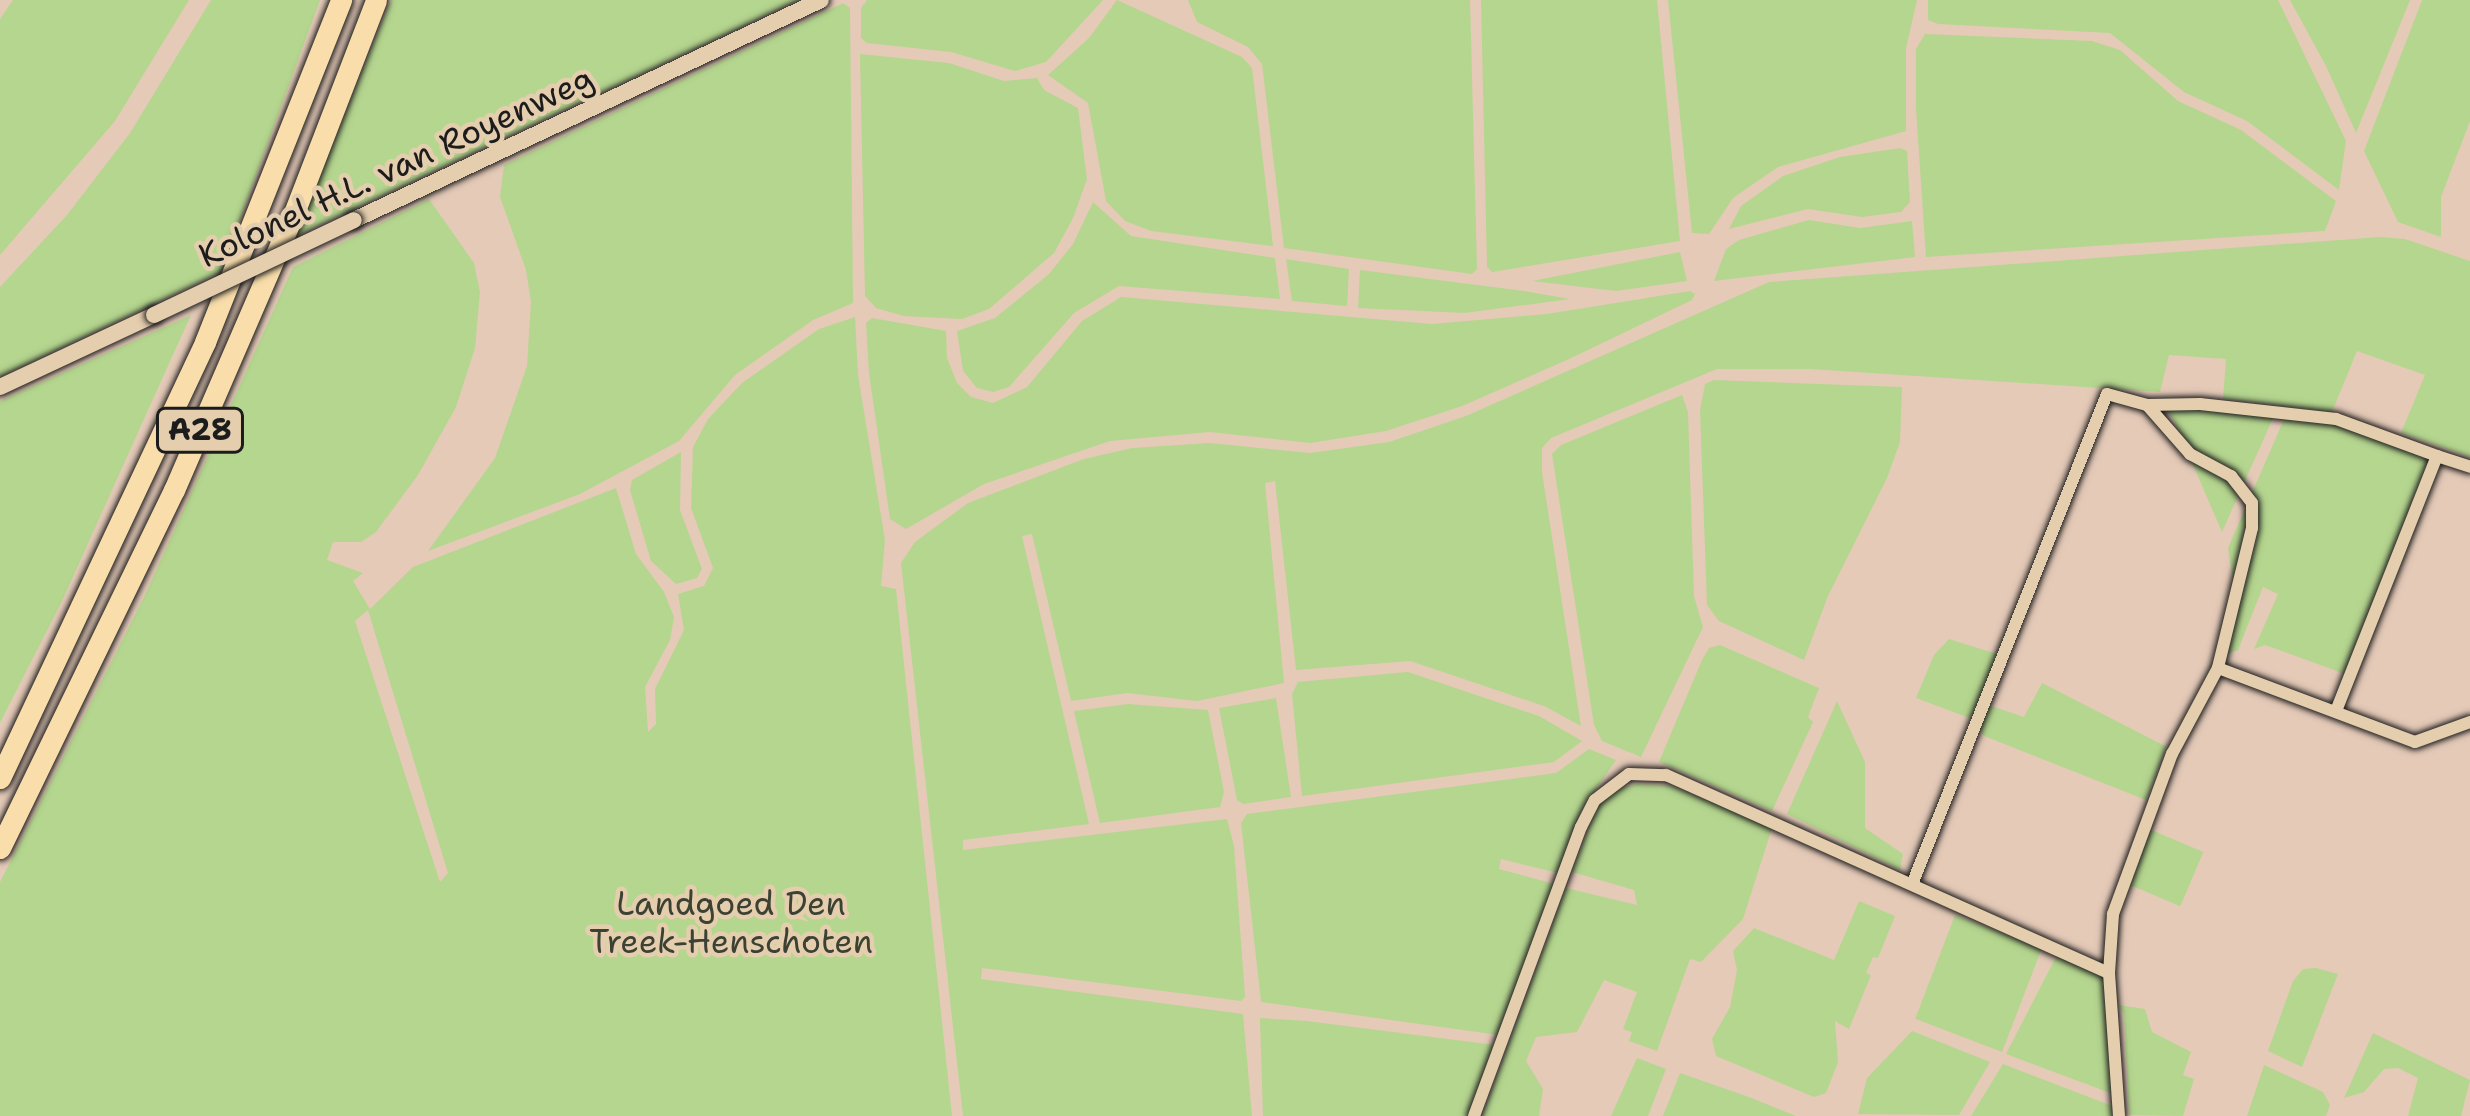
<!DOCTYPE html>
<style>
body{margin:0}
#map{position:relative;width:2470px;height:1116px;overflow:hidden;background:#e5cab8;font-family:"Shantell Sans",sans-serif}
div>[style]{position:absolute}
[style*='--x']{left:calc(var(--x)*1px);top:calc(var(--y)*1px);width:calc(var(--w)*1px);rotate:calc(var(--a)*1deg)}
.green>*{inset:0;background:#b5d68f;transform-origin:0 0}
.roads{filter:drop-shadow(0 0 3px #1c1c1c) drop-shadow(0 0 3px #1c1c1c)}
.street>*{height:12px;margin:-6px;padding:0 6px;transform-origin:6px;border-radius:6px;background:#e5ceae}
.secondary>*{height:16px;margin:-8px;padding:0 8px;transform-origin:8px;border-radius:8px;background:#e5ceae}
.highway>*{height:21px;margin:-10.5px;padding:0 10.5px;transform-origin:10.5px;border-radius:10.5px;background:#f9deab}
.bridges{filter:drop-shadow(0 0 3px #1c1c1c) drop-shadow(0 0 3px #1c1c1c)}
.secondary-bridge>*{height:16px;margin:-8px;padding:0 8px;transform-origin:8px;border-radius:8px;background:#e5ceae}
span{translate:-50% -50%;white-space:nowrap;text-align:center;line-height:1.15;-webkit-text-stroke:9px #e5ceae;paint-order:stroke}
.shield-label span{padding:3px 9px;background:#e5ceae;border:3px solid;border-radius:9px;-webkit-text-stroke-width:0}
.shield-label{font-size:30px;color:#1c1c1c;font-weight:700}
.street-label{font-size:33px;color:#1c1c1c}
.park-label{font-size:33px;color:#3b4133}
</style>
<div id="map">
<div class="green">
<i style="clip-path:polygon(13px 0,189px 0,115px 121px,0 255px,0 19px)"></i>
<i style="clip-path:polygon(211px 0,320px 0,221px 272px,0 377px,0 287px,67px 215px,130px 133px)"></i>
<i style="clip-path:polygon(391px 0,799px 0,296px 236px)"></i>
<i style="clip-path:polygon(867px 0,1103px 0,1046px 62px,1015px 71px,951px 52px,867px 43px,861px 38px,861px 8px)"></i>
<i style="clip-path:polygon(1117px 0,1242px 57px,1252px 68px,1273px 246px,1151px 231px,1125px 221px,1106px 201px,1088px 103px,1048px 75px,1089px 38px)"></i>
<i style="clip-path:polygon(1188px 0,1470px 0,1477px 269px,1472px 274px,1284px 248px,1262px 64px,1248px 47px,1197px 22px)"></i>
<i style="clip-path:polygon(1481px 0,1657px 0,1680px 241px,1492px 272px,1487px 267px)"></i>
<i style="clip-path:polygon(1668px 0,1917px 0,1906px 48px,1906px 131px,1778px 167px,1733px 198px,1709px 234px,1692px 233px)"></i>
<i style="clip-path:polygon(1928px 0,2278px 0,2346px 141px,2339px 190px,2247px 121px,2184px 92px,2110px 33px,1938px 24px,1928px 20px)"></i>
<i style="clip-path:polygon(2290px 0,2410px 0,2356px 133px,2326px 66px)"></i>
<i style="clip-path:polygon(2422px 0,2470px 0,2470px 121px,2441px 197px,2441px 237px,2398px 222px,2364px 151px)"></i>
<i style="clip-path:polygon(843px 3px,850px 8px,853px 303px,813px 320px,735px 375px,679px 441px,580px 494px,428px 551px,495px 458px,527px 366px,531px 302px,526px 270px,500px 197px,504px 165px)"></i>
<i style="clip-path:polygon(1925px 34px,2092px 41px,2120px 50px,2178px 101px,2241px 130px,2336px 201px,2325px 231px,1926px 257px,1916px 109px,1916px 49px)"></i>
<i style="clip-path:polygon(860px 54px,949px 63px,1004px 81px,1037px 78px,1044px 90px,1078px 108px,1087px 179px,1073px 218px,1054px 253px,989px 309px,962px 319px,904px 316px,876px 308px,865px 296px)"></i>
<i style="clip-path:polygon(1900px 148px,1907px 151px,1910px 202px,1901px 212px,1862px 217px,1808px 209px,1729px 229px,1741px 206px,1783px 176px,1840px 157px)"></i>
<i style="clip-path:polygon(evenodd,429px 199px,474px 263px,480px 292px,475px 348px,456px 407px,418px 475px,376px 532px,361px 542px,333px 542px,327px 560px,363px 573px,353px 581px,370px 609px,413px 567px,616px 488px,636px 554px,664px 592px,674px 617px,670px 640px,645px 687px,648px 732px,656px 724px,655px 689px,684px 630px,678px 594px,704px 586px,713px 568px,691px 508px,693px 447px,708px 419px,742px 383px,819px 329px,855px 317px,858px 375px,885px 540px,881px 586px,896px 589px,952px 1116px,0 1116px,0 882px,145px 595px,293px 267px,429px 199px,368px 610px,448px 873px,440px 882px,355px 621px,368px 610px)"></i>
<i style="clip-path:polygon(1093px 202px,1131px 236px,1275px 258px,1280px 299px,1119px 286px,1074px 313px,1009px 387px,993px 392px,977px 388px,963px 371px,957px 331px,995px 318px,1049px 274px,1073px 244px)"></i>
<i style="clip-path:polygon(1809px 220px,1860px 228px,1912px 221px,1915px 257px,1714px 281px,1726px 249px,1739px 240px)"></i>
<i style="clip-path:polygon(2380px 237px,2405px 239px,2470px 261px,2470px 457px,2401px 433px,2425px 375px,2357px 351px,2332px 412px,2223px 399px,2226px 359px,2169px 355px,2160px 392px,1810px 369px,1717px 369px,1551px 438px,1542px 448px,1542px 472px,1581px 726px,1544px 706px,1410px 661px,1296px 670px,1275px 481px,1265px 483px,1284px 683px,1197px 701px,1127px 693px,1071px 701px,1032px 534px,1022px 536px,1089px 824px,963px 840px,963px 850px,1227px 819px,1234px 846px,1245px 997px,1241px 1001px,982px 968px,981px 979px,1243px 1014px,1252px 1116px,963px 1116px,901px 563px,915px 542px,968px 503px,1084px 459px,1132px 448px,1210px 443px,1310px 453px,1389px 442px,1466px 416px,1769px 282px)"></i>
<i style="clip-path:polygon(1680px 252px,1687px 281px,1616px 291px,1532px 281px)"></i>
<i style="clip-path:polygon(1286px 259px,1349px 269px,1347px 306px,1292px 301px)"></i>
<i style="clip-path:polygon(1360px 270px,1524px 291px,1570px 299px,1465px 313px,1358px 308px)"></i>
<i style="clip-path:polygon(1690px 291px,1695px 294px,1692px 300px,1569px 359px,1462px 406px,1386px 431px,1310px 443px,1210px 432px,1110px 441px,984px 484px,906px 529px,890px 519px,869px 373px,866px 323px,872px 318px,946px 331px,947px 358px,957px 383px,971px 397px,993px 403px,1027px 387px,1082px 321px,1121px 297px,1432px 324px,1547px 314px)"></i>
<i style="clip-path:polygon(191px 315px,62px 601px,0 723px,0 401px)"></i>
<i style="clip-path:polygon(1714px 380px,1902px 387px,1900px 442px,1887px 478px,1828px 596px,1804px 660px,1719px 621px,1707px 605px,1700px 410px,1705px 384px)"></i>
<i style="clip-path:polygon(1682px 395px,1688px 412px,1694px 596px,1703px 627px,1641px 757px,1602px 741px,1594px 725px,1552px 454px,1561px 445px)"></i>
<i style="clip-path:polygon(2164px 405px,2274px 416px,2222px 532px,2175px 423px)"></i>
<i style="clip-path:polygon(2285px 417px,2324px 421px,2431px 458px,2345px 674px,2265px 645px,2254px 649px,2278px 594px,2263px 587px,2238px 650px,2218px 658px,2233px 581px,2228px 548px)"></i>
<i style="clip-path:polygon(681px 452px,680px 510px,702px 569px,697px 578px,676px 584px,651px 561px,630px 490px,632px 480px)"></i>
<i style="clip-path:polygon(1949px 639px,1997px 654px,1972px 719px,1916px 698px,1934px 655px)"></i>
<i style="clip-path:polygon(1720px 645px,1819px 688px,1808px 717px,1813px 722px,1772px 811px,1659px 762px,1702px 660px,1709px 648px)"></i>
<i style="clip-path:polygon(1408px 672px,1539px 716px,1582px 741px,1554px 762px,1302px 796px,1292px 694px,1298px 682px)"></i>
<i style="clip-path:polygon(2042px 683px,2167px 747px,2146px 800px,1984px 736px,1979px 730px,1988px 705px,2024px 717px)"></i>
<i style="clip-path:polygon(1276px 698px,1291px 797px,1243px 804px,1237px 800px,1219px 708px)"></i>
<i style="clip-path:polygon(1837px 701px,1865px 762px,1865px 828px,1903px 854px,1900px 870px,1787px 814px)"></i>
<i style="clip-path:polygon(1128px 704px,1208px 710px,1224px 792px,1220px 807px,1100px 823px,1074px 711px)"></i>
<i style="clip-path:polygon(1589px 749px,1616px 760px,1581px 811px,1558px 873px,1501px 859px,1499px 869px,1554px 884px,1499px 1035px,1261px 1002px,1241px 823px,1247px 814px,1556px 773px)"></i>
<i style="clip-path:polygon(1636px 784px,1668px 785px,1773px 825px,1743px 919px,1701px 962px,1690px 959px,1657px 1051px,1629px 1041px,1632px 1032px,1623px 1029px,1637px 992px,1604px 980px,1577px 1032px,1536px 1037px,1526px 1061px,1543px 1089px,1539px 1116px,1482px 1116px,1566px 888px,1637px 905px,1634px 890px,1572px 872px,1597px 806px,1612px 791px)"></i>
<i style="left:2149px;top:829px;width:59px;height:59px;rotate:23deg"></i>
<i style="clip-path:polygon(1859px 901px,1895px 916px,1878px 958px,1873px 957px,1866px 973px,1871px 975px,1849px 1029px,1835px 1021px,1838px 1062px,1826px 1093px,1814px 1097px,1716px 1056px,1712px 1039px,1730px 1007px,1737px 970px,1733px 951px,1754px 928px,1834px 960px)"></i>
<i style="left:1955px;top:915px;width:93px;height:111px;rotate:21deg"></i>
<i style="clip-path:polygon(2057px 955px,2104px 977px,2113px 1094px,2006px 1054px)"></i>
<i style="clip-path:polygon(2316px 968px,2338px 974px,2302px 1067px,2268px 1051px,2293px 981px,2303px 969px)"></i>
<i style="clip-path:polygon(2118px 1005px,2145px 1009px,2152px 1032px,2191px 1052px,2183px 1075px,2194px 1079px,2183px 1116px,2129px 1115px,2124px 1014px)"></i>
<i style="clip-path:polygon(1260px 1018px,1307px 1021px,1495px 1045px,1468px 1116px,1263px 1116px)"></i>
<i style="clip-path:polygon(1912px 1031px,1990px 1062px,1959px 1115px,1858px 1114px,1867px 1078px)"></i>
<i style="clip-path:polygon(2373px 1033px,2470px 1080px,2461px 1116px,2408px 1116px,2418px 1078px,2398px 1068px,2384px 1069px,2364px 1092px,2344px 1098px)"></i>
<i style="clip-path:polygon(1637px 1058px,1666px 1069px,1648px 1116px,1611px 1116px)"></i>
<i style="clip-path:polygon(2003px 1064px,2115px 1107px,2116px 1116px,1971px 1116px)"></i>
<i style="clip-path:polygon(2264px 1065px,2323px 1092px,2330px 1105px,2326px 1116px,2247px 1116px)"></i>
<i style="clip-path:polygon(1680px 1073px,1749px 1097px,1796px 1116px,1663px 1116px)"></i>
</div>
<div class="roads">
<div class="street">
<i style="--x:2148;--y:406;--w:64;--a:48.8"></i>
<i style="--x:2190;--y:454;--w:47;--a:28.2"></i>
<i style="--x:2231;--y:476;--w:34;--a:52"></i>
<i style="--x:2252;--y:503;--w:25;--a:90"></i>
<i style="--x:2252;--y:528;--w:144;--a:103.7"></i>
<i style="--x:2336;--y:711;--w:274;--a:-68.4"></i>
<i style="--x:2437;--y:456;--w:35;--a:18"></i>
<i style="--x:1913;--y:882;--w:525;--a:-68.32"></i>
<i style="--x:2107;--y:394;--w:41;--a:15.4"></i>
<i style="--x:2147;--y:405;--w:53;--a:-1.1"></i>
<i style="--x:2200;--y:404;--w:137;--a:6.3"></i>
<i style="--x:2336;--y:419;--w:108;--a:20.1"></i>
<i style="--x:1474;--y:1116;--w:308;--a:-69.7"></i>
<i style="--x:1581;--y:827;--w:30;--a:-63"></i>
<i style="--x:1595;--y:800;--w:43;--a:-37.4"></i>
<i style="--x:1629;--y:774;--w:37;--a:2"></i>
<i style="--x:1666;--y:775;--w:485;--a:24.1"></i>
<i style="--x:2119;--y:1116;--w:143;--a:-94"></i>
<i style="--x:2109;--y:973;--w:59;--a:-86.1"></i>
<i style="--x:2113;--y:914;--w:171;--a:-69.8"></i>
<i style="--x:2172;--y:754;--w:98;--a:-61.9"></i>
<i style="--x:2218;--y:668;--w:210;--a:20.6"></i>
<i style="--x:2415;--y:742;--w:59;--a:-20"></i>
</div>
<div class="secondary">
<i style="--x:354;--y:220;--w:516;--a:-25.22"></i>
<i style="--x:0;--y:387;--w:170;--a:-25.1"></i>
</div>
<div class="highway">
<i style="--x:0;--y:778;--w:482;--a:-64.8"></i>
<i style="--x:205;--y:342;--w:368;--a:-68.3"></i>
<i style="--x:0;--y:848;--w:398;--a:-64.1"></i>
<i style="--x:174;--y:490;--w:302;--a:-66.6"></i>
<i style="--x:294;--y:213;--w:228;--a:-68.9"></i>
</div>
</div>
<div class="bridges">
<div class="secondary-bridge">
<i style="--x:154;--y:315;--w:221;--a:-25.4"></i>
</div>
</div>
<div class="shield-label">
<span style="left:200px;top:430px">A28</span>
</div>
<div class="street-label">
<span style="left:396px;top:167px;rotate:-25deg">Kolonel H.L. van Royenweg</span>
</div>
<div class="park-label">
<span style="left:731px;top:923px">Landgoed Den<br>Treek-Henschoten</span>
</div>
</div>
